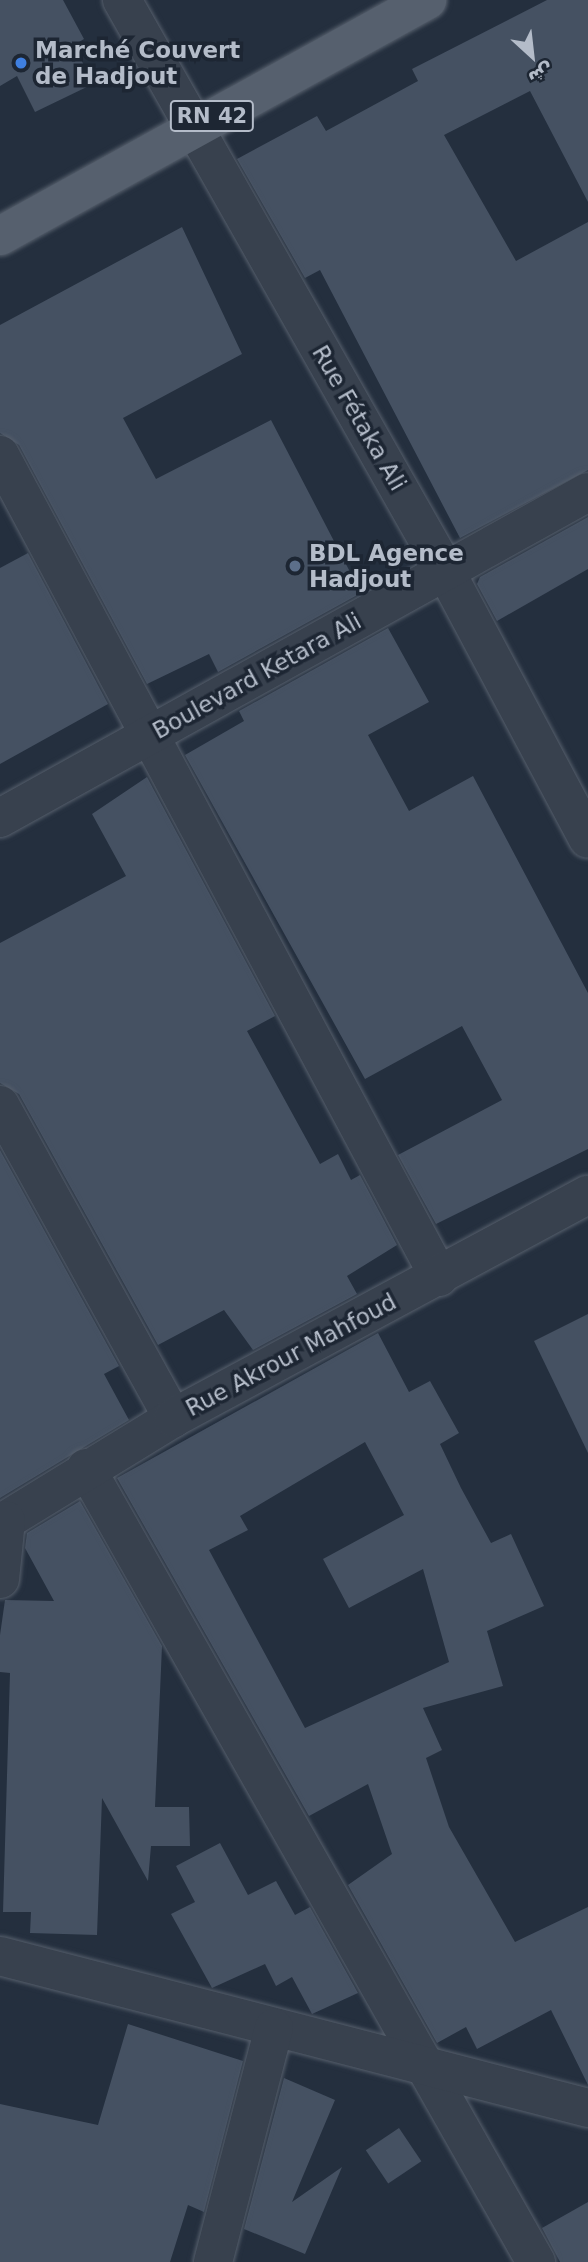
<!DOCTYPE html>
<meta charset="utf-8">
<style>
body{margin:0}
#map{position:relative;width:588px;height:2262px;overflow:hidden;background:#242f3e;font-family:"DejaVu Sans",Cairo,sans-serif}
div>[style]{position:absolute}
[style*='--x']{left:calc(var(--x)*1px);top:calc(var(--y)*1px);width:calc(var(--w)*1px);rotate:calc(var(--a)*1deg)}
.building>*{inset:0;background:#455162;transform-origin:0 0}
.roads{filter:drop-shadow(0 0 2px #565f6c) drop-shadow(0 0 2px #565f6c)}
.minor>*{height:38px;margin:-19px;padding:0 19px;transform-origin:19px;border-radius:19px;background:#38414e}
.primary>*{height:38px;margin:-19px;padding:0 19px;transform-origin:19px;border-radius:19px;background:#56606e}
.dots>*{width:19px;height:19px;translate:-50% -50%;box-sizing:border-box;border:4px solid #1d2633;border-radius:50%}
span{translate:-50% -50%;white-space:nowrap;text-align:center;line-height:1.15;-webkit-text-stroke:7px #1d2633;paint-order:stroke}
.shield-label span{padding:2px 5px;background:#1d2633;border:2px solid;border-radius:5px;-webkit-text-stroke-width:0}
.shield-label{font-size:21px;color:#b4bcc9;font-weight:700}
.poi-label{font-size:23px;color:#b4bcc9;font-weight:700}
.left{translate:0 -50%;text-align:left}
.street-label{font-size:23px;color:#b4bcc9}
.north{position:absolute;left:497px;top:21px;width:70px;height:70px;-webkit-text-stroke:5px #1d2633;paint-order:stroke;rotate:153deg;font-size:19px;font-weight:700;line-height:28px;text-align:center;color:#b4bcc9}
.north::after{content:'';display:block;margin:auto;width:24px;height:32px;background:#b4bcc9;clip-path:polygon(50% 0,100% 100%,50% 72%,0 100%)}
</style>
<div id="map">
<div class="building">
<i style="clip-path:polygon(0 0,63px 0,84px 39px,74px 45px,93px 84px,35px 112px,17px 76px,0 86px)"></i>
<i style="clip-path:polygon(547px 0,588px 0,588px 202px,530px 91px,444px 135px,516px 261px,588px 222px,588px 470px,460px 538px,320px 270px,305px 278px,237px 159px,317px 116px,326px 131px,418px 81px,412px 69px)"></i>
<i style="clip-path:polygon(182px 227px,242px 354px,123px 418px,156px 479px,271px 420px,361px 593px,218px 672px,209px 654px,147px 684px,19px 445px,0 433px,0 325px)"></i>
<i style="clip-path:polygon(588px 517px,588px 569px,497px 621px,477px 584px,480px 577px)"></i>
<i style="clip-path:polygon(28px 553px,108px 704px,0 764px,0 568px)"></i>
<i style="clip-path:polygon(388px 628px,429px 702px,368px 735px,409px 811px,473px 776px,588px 993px,588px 1149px,436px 1224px,398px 1155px,502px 1100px,462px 1026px,365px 1079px,185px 755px,244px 721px,239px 711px)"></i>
<i style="clip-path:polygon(147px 777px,275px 1016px,247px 1031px,320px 1164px,338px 1154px,351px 1180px,360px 1175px,397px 1245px,347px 1276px,357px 1294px,253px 1350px,224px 1310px,158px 1345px,19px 1094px,0 1083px,0 943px,126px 876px,92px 814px)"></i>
<i style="clip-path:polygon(0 1150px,119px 1366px,104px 1374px,129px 1420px,0 1498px)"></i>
<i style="clip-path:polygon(588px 1314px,588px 1453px,534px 1341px)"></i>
<i style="clip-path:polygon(evenodd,378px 1333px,409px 1392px,430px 1381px,459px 1433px,440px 1444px,461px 1488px,491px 1543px,511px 1534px,544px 1606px,487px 1631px,503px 1686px,423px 1708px,442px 1750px,426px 1758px,449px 1827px,515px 1942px,588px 1907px,588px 2085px,551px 2010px,477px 2049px,466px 2027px,437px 2043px,348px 1885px,392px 1854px,368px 1784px,309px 1816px,117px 1478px,378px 1333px,365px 1442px,404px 1515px,323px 1559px,349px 1608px,423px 1569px,449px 1662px,305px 1728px,209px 1550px,248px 1530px,240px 1516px,365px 1442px)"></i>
<i style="clip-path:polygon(80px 1501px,162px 1646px,155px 1807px,189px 1807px,190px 1846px,151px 1846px,148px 1881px,102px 1798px,97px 1935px,30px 1933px,31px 1912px,3px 1912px,10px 1673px,0 1672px,0 1635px,5px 1600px,54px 1601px,25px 1548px,27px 1533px)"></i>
<i style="clip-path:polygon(220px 1843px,248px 1895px,276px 1881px,295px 1915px,310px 1907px,358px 1993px,312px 2014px,292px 1977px,276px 1986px,265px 1964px,212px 1988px,171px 1914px,195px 1902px,176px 1866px)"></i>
<i style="clip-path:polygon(128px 2024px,243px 2061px,204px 2212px,188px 2205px,170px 2262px,0 2262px,0 2104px,98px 2125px)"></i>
<i style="clip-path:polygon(284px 2078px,335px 2100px,292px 2202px,342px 2167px,305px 2254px,244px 2229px)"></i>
<i style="left:399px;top:2128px;width:40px;height:40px;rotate:56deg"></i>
<i style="clip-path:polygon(588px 2202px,588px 2262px,560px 2262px,542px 2228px)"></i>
</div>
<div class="roads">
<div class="minor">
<i style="--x:122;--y:0;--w:657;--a:60.47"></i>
<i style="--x:446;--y:572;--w:302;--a:62"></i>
<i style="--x:0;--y:455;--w:932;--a:61.89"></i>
<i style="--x:0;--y:818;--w:672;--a:-29"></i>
<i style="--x:0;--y:1105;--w:358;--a:61.1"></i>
<i style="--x:86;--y:1468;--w:913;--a:60.46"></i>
<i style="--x:0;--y:1524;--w:203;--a:-31.5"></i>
<i style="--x:173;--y:1418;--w:471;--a:-28.3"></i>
<i style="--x:0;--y:1579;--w:59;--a:-84.2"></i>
<i style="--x:0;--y:1956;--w:607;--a:14.49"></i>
<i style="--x:213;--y:2262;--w:242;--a:-75.4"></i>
</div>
<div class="primary">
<i style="--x:0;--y:236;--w:488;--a:-28.9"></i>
</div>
</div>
<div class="dots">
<i style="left:21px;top:63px;background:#3f7fe0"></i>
<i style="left:295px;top:566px;background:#5c6f8a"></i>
</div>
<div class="shield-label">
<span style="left:212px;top:116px">RN 42</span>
</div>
<div class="poi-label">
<span class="left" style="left:35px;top:63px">Marché Couvert<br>de Hadjout</span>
<span class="left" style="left:309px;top:566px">BDL Agence<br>Hadjout</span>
</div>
<div class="street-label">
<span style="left:359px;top:418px;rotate:60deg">Rue Fétaka Ali</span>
<span style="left:257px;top:676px;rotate:-29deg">Boulevard Ketara Ali</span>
<span style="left:291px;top:1355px;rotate:-28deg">Rue Akrour Mahfoud</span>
</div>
<div class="north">ش</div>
</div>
